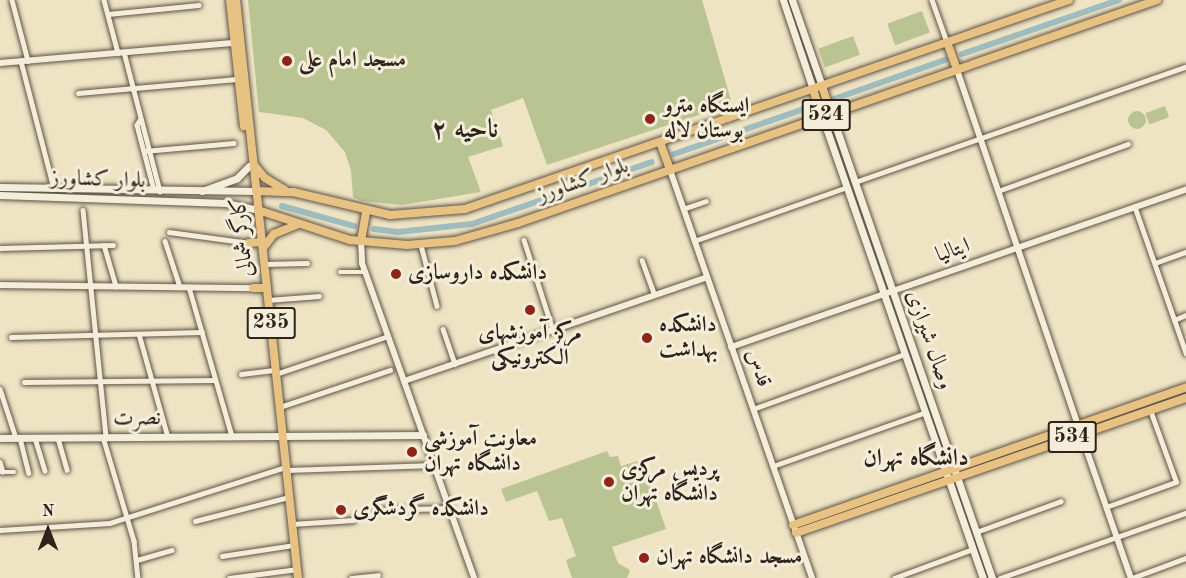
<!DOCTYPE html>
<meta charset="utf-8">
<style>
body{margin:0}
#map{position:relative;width:1186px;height:578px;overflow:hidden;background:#eee4c4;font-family:"Old Standard TT",Amiri,serif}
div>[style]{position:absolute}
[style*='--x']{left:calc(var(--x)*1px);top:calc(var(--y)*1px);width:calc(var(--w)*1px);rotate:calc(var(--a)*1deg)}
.green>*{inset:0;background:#bac493;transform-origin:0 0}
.round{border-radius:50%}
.canal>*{height:6px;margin:-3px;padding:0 3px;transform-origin:3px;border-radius:3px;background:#9fbcbf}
.roads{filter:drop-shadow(0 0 2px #5e5345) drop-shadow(0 0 2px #5e5345)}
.minor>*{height:4.5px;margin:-2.25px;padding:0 2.25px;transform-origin:2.25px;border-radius:2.25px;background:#f4edd9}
.tertiary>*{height:6px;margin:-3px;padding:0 3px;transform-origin:3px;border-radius:3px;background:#f4edd9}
.secondary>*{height:7px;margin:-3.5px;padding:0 3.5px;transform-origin:3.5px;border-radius:3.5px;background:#f4edd9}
.primary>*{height:8px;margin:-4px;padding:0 4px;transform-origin:4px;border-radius:4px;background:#e7c282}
.dots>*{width:16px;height:16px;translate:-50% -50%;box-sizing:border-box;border:3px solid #f4edd9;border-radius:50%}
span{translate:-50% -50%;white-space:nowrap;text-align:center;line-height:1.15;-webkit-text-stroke:6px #f4edd9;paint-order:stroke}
.shield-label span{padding:2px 4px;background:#f4edd9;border:2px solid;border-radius:4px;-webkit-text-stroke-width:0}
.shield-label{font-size:21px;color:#2e231b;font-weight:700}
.poi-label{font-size:22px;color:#2e231b;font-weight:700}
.left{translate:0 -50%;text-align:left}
.street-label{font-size:22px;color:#2e231b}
.neighbourhood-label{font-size:24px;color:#2e231b;font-weight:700}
.quarter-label{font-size:26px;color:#2e231b;font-weight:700}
.north{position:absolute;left:18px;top:500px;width:60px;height:60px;-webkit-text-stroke:4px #f4edd9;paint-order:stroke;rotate:0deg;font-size:16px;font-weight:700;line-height:24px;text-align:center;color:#2e231b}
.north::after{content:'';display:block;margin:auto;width:21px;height:27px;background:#2e231b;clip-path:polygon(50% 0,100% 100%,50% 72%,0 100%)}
</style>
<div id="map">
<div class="green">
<i style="clip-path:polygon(248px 0,702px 0,732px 104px,547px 165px,523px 98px,491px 110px,503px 146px,468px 157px,481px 192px,402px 205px,362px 201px,353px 197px,351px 171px,345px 152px,326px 130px,303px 118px,259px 112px)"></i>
<i style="left:922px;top:11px;width:23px;height:37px;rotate:70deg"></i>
<i style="left:853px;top:36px;width:20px;height:37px;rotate:70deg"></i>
<i style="left:1165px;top:106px;width:12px;height:21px;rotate:70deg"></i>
<i class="round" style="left:1128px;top:111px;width:18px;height:18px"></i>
<i style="clip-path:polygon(607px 451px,610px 457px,618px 456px,621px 466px,642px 460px,666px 529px,612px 547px,618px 563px,630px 570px,627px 578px,572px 578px,566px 560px,576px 556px,562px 518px,549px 521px,537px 491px,506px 502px,501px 489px)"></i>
</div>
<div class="canal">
<i style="--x:962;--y:54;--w:166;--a:-19"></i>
<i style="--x:834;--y:99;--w:118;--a:-19.4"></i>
<i style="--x:674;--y:154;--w:144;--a:-19.1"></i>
<i style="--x:282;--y:206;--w:75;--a:15.5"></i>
<i style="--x:374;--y:229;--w:24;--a:7"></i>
<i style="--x:398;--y:232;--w:74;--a:-6.2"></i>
<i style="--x:472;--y:224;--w:190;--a:-19"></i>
</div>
<div class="roads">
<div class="minor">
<i style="--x:12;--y:0;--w:63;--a:75.3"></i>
<i style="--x:104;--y:0;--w:55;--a:75.2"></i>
<i style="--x:932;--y:0;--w:45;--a:70.3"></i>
<i style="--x:108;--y:14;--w:91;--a:-5.6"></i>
<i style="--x:124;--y:52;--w:144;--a:75.5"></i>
<i style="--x:21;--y:61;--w:132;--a:75.5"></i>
<i style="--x:78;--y:93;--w:162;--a:-5"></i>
<i style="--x:141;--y:119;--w:7;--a:124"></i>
<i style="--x:137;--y:125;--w:67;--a:75.3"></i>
<i style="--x:144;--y:151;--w:90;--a:-5.1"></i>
<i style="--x:855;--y:182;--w:350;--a:-19.2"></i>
<i style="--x:998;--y:191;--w:138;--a:-19.9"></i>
<i style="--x:1135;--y:207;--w:155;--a:70.7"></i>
<i style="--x:683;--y:209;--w:24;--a:-19"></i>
<i style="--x:83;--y:210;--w:228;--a:84.2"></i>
<i style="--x:169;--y:232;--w:81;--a:7.8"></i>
<i style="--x:524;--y:240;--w:95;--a:72.1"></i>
<i style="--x:165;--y:241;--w:48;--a:71.9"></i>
<i style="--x:694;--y:241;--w:162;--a:-19.4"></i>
<i style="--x:104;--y:245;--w:43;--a:73.7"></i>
<i style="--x:421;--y:245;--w:63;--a:75.3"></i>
<i style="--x:0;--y:248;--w:113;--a:-1.5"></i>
<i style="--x:642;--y:260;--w:37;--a:70"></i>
<i style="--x:1155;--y:263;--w:33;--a:-20"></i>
<i style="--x:264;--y:264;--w:43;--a:-1.3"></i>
<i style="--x:340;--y:272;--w:25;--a:0"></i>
<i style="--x:189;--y:287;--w:155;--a:73.9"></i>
<i style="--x:268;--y:300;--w:51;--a:-4.5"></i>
<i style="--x:1174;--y:320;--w:13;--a:-23"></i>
<i style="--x:443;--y:329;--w:37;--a:71"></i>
<i style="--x:139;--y:334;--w:107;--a:74.3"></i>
<i style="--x:11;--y:337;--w:191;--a:-1.5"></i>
<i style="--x:241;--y:374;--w:35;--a:-7"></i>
<i style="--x:276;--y:374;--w:118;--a:-18.7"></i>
<i style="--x:24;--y:382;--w:191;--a:-0.6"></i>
<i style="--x:0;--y:389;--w:52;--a:71.9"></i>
<i style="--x:280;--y:407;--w:116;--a:-18.6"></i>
<i style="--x:753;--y:409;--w:162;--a:-19.9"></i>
<i style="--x:103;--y:437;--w:109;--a:73.4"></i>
<i style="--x:134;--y:541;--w:37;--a:84"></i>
<i style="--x:20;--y:438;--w:36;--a:76"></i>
<i style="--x:35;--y:438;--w:34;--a:73"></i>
<i style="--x:58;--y:438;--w:33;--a:74"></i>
<i style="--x:0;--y:462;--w:10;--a:73"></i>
<i style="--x:773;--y:466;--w:162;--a:-19.4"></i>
<i style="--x:287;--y:470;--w:147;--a:-1.9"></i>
<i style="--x:0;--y:472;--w:14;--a:0"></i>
<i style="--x:1106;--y:507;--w:74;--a:-19.7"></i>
<i style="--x:1176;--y:482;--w:77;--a:-109.9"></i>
<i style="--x:374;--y:510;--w:75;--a:-1.5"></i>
<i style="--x:195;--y:521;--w:97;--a:-14.3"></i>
<i style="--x:292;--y:524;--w:61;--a:-3.8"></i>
<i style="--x:0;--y:530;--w:110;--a:-3.6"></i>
<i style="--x:110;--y:523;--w:185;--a:-17.7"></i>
<i style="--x:976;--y:532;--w:90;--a:-20"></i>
<i style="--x:222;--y:556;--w:73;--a:-8.7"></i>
<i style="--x:137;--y:560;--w:36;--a:-16"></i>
<i style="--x:229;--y:578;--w:69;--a:-7.5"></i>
<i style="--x:351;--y:578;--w:27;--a:-6"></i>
<i style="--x:894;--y:578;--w:84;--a:-20.2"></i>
<i style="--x:1000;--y:578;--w:197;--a:-19.3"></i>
<i style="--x:1132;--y:578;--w:58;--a:-20.3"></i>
</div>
<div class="tertiary">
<i style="--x:0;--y:63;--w:236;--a:-4.9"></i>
<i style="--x:957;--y:70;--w:375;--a:71.2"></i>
<i style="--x:670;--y:170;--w:432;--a:70.8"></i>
<i style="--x:361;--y:241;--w:22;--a:87"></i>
<i style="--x:362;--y:263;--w:334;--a:70.4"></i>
<i style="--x:0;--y:285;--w:253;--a:0.7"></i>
<i style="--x:731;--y:347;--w:482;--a:-19.1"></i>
<i style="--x:404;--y:381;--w:320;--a:-18.9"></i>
<i style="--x:1081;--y:434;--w:152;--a:70.9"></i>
</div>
<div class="secondary">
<i style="--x:783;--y:0;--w:94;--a:71.4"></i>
<i style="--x:792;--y:0;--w:91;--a:70.8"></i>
<i style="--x:831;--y:113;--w:492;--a:70.9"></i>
<i style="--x:822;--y:116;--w:489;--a:70.8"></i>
<i style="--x:0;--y:187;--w:256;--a:0.9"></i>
<i style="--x:202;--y:191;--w:37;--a:-20"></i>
<i style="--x:237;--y:178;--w:17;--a:-45"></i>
<i style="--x:0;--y:195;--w:226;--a:2"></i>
<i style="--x:226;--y:203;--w:33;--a:12"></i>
<i style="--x:0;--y:438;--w:423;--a:-0.4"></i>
</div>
<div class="primary">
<i style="--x:230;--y:0;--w:127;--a:83.7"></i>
<i style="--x:236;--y:0;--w:581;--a:83.88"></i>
<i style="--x:947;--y:42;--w:30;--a:70"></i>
<i style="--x:822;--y:86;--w:28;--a:72"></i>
<i style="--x:813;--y:89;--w:28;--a:72"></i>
<i style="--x:660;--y:142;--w:30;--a:70"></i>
<i style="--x:254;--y:165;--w:17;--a:50"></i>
<i style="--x:265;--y:178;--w:23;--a:31"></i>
<i style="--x:256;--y:191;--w:37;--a:2"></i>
<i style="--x:293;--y:192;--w:100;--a:13.3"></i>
<i style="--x:390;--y:215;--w:75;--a:-4.6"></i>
<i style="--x:465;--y:209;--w:639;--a:-19.09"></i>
<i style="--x:258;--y:210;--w:97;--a:18.1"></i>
<i style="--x:350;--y:240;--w:57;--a:5"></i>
<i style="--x:407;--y:245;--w:48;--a:-4.8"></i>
<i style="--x:455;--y:241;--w:66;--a:-15.9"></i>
<i style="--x:518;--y:223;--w:677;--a:-19.24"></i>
<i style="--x:361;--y:241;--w:29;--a:-80"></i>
<i style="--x:249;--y:243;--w:13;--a:-4"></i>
<i style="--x:263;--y:248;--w:18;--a:-52"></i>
<i style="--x:274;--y:234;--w:27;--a:-22"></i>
<i style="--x:253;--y:288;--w:14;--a:0"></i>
<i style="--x:793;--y:525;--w:417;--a:-19.3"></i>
<i style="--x:796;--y:533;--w:413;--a:-19.1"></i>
</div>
</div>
<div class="dots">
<i style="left:287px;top:61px;background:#8f2418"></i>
<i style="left:650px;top:119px;background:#8f2418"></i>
<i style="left:396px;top:274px;background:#8f2418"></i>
<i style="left:530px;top:310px;background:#8f2418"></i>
<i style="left:647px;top:338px;background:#8f2418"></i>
<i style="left:412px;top:452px;background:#8f2418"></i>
<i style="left:609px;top:482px;background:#8f2418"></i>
<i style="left:341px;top:510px;background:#8f2418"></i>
<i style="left:644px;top:558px;background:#8f2418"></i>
</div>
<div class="shield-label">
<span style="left:826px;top:115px">524</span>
<span style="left:271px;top:323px">235</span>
<span style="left:1072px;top:437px">534</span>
</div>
<div class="poi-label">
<span class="left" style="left:299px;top:61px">مسجد امام علی</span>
<span class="left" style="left:664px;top:119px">ایستگاه مترو<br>بوستان لاله</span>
<span class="left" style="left:408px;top:274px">دانشکده داروسازی</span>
<span class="left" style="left:659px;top:338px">دانشکده<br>بهداشت</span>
<span style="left:530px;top:346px">مرکز آموزشهای<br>الکترونیکی</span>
<span class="left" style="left:424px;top:452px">معاونت آموزشی<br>دانشگاه تهران</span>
<span class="left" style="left:621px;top:482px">پردیس مرکزی<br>دانشگاه‌ تهران</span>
<span class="left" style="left:353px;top:510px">دانشکده گردشگری</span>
<span class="left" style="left:656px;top:558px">مسجد دانشگاه تهران</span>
</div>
<div class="street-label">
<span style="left:98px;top:180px;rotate:2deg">بلوار کشاورز</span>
<span style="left:583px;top:181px;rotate:-19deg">بلوار کشاورز</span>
<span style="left:243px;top:237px;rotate:-96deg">کارگر شمالی</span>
<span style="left:953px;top:251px;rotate:-19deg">ایتالیا</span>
<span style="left:929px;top:340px;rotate:71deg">وصال شیرازی</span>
<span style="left:758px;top:368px;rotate:71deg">قدس</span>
<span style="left:137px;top:419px;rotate:-1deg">نصرت</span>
</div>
<div class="neighbourhood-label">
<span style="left:916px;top:460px">دانشگاه تهران</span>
</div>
<div class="quarter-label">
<span style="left:465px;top:131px">ناحیه ۲</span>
</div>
<div class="north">N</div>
</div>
